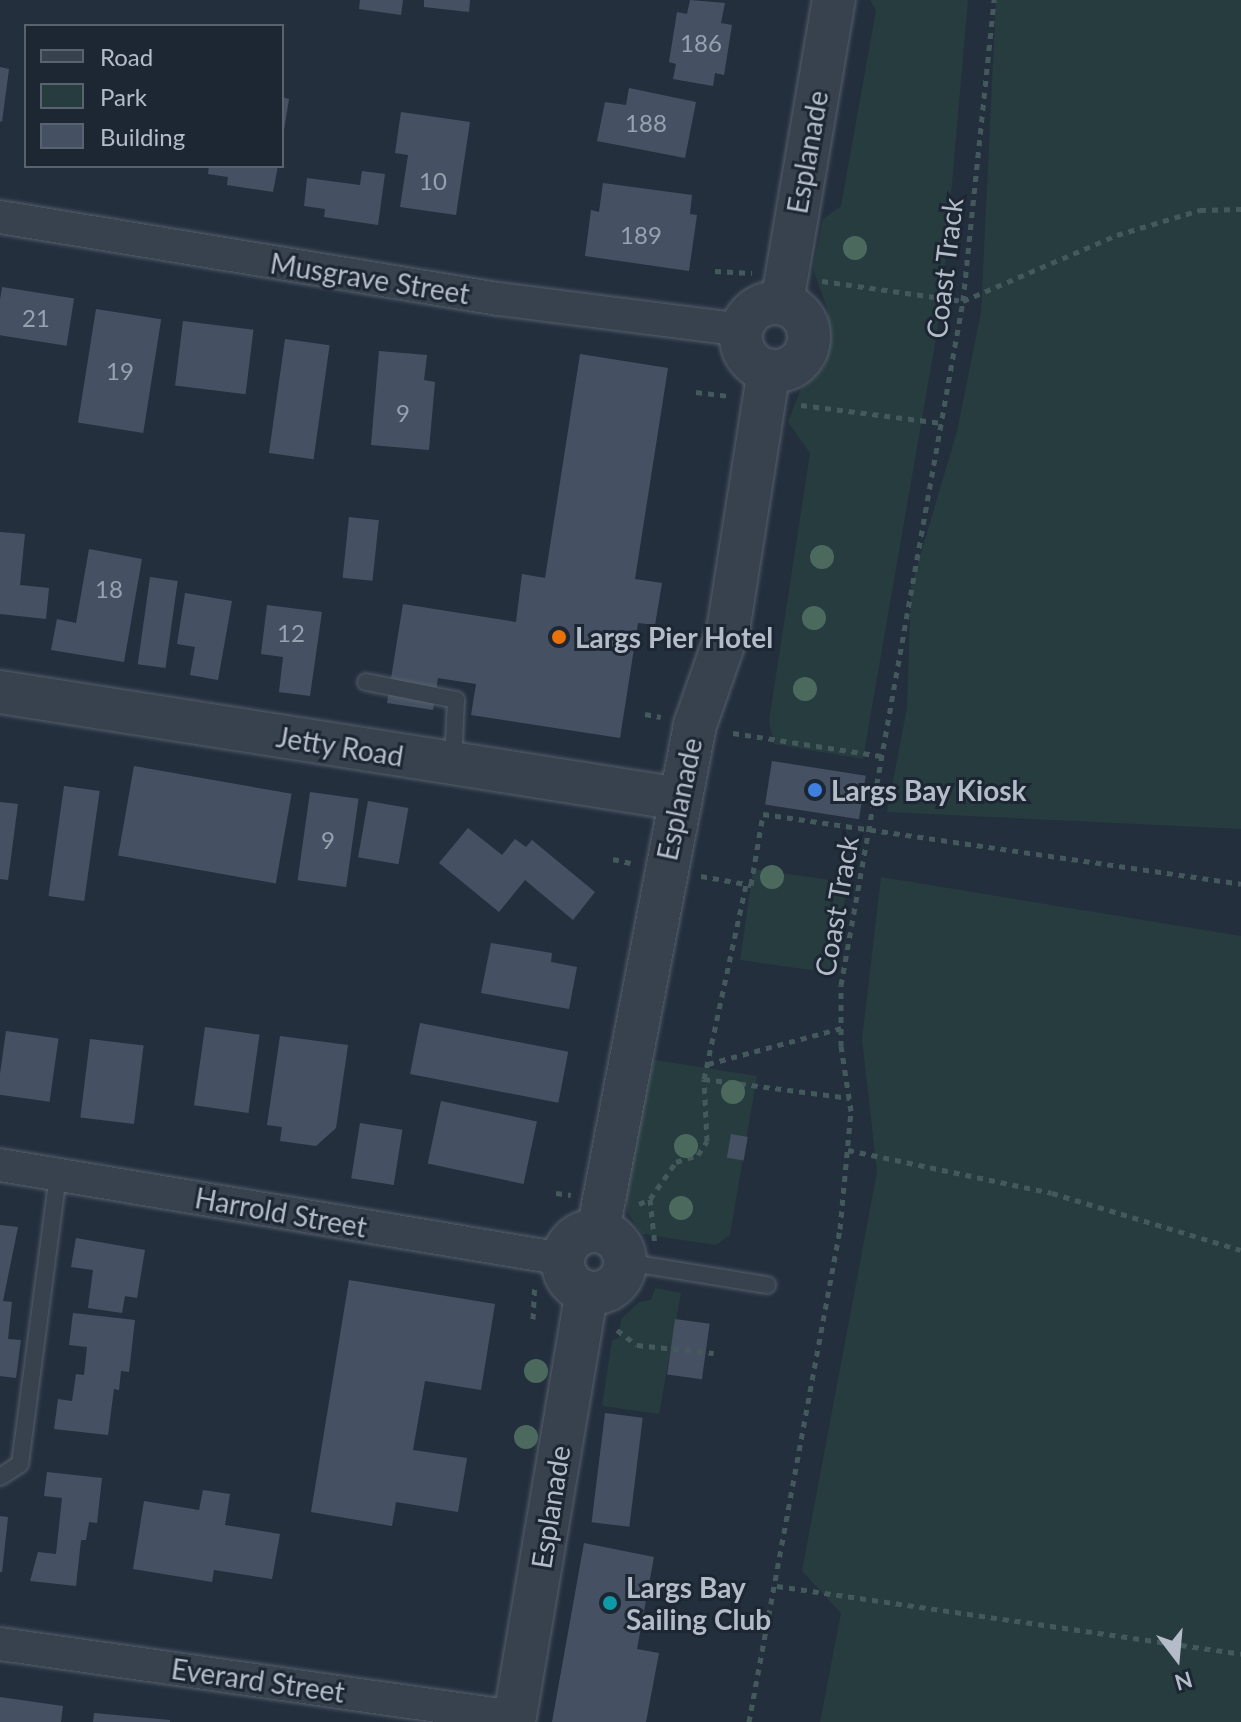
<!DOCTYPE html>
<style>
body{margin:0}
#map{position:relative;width:1241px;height:1722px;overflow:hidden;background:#242f3e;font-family:Lato,sans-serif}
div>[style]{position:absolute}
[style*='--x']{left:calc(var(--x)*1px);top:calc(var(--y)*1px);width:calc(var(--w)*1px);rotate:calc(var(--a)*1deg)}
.green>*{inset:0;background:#263c3f;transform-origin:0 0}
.building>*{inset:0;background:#455162;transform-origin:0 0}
.path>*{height:5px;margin-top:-2.5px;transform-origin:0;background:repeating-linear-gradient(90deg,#44595c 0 6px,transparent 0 12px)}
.roads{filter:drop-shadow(0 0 2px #565f6c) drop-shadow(0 0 2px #565f6c)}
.service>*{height:16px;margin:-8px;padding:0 8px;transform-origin:8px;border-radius:8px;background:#38414e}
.minor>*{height:32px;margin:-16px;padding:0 16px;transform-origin:16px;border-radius:16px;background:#38414e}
.tertiary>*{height:42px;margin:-21px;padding:0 21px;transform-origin:21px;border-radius:21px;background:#38414e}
.tertiary>.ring{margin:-21px;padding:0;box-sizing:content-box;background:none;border:42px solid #38414e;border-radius:50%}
.trees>*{width:24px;height:24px;margin:-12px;border-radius:50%;background:#4b6a5d}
.dots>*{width:22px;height:22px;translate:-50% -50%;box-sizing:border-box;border:4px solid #1d2633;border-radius:50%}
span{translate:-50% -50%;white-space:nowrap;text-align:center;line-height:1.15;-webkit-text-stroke:6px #1d2633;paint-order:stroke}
.number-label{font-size:24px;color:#98a1af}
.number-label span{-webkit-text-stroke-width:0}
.street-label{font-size:28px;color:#b4bcc9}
.poi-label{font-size:28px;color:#b4bcc9;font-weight:700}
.left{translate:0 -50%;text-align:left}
.legend{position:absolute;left:24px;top:24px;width:260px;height:144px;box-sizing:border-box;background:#1d2633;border:2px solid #59626f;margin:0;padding:10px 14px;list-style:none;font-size:24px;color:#b4bcc9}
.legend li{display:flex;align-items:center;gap:16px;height:40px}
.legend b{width:40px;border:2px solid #59626f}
.north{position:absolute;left:1137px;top:1618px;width:80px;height:80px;-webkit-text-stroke:6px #1d2633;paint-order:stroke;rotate:164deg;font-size:22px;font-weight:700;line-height:32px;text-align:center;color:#b4bcc9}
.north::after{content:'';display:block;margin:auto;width:28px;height:36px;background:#b4bcc9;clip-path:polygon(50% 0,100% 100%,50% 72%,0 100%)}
</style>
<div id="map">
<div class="green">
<i style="clip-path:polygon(870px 0,968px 0,941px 309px,863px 759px,774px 744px,769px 721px,810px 453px,788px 422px,801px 389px,824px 367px,831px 339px,827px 308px,813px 269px,823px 219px,841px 206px,876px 10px)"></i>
<i style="clip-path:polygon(996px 0,1241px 0,1241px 829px,887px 812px,907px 708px,911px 587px,957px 431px,981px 312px)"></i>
<i style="left:753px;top:869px;width:95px;height:92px;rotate:8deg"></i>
<i style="clip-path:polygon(881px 877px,1241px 936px,1241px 1722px,820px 1722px,841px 1613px,802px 1571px,877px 1172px,862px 1039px)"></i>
<i style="clip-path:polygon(649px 1059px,757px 1076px,730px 1235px,716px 1245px,642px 1234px,627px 1212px,626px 1183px)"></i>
<i style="clip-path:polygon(655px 1288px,681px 1293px,659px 1414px,602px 1406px,612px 1340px,619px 1338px,621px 1319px,639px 1302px,651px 1300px)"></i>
</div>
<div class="building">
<i style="clip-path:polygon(360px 0,403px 0,401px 15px,359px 9px)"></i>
<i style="clip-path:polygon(424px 0,470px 0,469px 12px,424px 7px)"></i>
<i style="clip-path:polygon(690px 0,725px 3px,721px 23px,732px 25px,724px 75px,715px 73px,713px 86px,673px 79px,676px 64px,669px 62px,677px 12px,687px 14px)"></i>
<i style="clip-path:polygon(0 67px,9px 69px,2px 122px,0 121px)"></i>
<i style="clip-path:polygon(629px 88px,696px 102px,685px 158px,597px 141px,605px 102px,626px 105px)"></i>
<i style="clip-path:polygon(282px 97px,289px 99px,284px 130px,282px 130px)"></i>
<i style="clip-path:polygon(401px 112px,470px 122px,456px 215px,400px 207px,408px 155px,395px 153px)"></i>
<i style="clip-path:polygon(209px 166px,278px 166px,273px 192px,227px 185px,228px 177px,208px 174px)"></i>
<i style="clip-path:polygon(362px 171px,385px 174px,378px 225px,324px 217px,325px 209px,304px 206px,307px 178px,360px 185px)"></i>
<i style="clip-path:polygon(603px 183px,692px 195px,690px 214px,697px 215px,689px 271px,585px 256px,591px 210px,599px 212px)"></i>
<i style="left:2px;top:287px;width:73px;height:48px;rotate:9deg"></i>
<i style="left:96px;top:309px;width:66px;height:115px;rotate:9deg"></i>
<i style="left:183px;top:321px;width:71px;height:65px;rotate:7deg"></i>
<i style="left:285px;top:339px;width:45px;height:115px;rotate:8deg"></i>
<i style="clip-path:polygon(379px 351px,427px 355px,424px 380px,435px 382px,429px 450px,371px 445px)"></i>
<i style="clip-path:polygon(580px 354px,668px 368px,635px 579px,662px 583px,655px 625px,638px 623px,620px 738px,471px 715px,476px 684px,438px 678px,433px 710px,387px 703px,403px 604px,516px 622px,522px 574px,545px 578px)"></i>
<i style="left:349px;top:517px;width:30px;height:61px;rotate:6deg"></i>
<i style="clip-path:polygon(0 532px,25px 534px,20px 585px,49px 588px,46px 619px,0 614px)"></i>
<i style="clip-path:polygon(89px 549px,142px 559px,124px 662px,51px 650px,57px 619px,76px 623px)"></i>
<i style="left:150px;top:577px;width:28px;height:88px;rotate:8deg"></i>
<i style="clip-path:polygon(185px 593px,232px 601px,218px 680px,190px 675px,195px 647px,177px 644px)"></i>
<i style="clip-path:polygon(267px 605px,322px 612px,310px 696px,279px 692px,283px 657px,261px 654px)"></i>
<i style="left:772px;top:761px;width:95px;height:44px;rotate:9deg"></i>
<i style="left:134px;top:766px;width:160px;height:91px;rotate:10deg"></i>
<i style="left:64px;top:786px;width:36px;height:111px;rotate:8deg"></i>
<i style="left:310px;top:792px;width:49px;height:89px;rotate:8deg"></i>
<i style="left:368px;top:801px;width:41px;height:57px;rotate:10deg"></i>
<i style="clip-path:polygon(0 802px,18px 804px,8px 880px,0 879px)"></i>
<i style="clip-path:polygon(468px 828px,502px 855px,515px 839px,526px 847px,532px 840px,595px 892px,573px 920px,525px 880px,499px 912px,439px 863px)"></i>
<i style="clip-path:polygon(491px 943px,552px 953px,551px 962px,577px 967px,569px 1009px,481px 993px)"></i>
<i style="left:420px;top:1023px;width:151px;height:52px;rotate:11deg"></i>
<i style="left:205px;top:1027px;width:55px;height:79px;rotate:8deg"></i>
<i style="left:6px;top:1031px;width:53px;height:64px;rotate:8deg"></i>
<i style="clip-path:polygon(280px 1036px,348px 1045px,336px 1128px,316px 1146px,280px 1141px,282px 1127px,267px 1125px)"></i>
<i style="left:90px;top:1039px;width:54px;height:79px;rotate:7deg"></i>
<i style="left:441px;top:1101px;width:98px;height:64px;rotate:12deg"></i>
<i style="left:360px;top:1123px;width:43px;height:56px;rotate:9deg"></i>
<i style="left:731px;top:1134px;width:17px;height:24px;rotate:10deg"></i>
<i style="clip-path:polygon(0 1225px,18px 1227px,3px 1301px,12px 1302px,8px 1339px,21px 1340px,16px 1378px,0 1376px)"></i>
<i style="clip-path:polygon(76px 1238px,145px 1250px,137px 1298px,125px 1296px,122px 1313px,88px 1308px,93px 1270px,71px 1267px)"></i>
<i style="clip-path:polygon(349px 1280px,495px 1304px,481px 1390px,425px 1381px,413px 1450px,467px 1458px,458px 1512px,396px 1502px,392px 1526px,311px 1512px)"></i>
<i style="clip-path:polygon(73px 1313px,135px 1320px,129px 1372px,121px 1371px,119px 1390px,114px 1389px,108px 1435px,54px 1429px,58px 1399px,72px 1401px,76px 1374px,84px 1375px,87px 1347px,69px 1345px)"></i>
<i style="left:675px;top:1319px;width:35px;height:56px;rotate:8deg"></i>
<i style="left:605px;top:1413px;width:38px;height:110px;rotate:7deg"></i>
<i style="clip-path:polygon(47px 1472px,102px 1478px,97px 1523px,89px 1522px,86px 1540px,81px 1540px,76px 1586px,30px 1581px,38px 1552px,56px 1554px,62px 1498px,44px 1496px)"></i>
<i style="clip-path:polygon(203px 1490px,230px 1494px,225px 1525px,280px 1534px,272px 1579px,214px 1570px,212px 1582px,133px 1569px,144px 1501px,199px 1510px)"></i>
<i style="clip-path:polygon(0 1516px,8px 1517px,2px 1572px,0 1572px)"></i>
<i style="clip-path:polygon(584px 1543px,654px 1557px,637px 1649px,659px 1653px,646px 1722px,552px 1722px)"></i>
<i style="clip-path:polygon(0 1697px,63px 1706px,61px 1722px,0 1722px)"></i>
<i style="clip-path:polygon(94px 1713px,170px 1720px,170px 1722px,93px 1722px)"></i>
</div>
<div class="path">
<i style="--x:715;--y:271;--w:37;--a:3"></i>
<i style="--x:822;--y:281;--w:142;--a:8.1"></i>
<i style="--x:963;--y:301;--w:168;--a:-23.2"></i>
<i style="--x:1117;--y:235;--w:87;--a:-16.8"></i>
<i style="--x:1200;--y:210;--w:41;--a:-1.4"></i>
<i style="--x:696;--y:392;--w:34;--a:7"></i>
<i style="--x:801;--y:405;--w:142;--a:7.3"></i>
<i style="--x:645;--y:714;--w:16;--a:11"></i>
<i style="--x:733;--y:733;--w:150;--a:8.8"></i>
<i style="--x:613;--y:859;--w:18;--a:13"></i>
<i style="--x:701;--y:876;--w:51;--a:10.2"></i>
<i style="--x:751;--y:885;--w:72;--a:-80.4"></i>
<i style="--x:763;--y:814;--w:483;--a:8.3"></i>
<i style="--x:708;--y:1064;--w:138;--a:-15.1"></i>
<i style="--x:704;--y:1079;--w:198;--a:-77.8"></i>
<i style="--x:848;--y:1150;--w:208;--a:11.9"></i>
<i style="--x:1052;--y:1193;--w:197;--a:16.8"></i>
<i style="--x:556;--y:1193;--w:15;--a:8"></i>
<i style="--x:650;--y:1199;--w:47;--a:83.9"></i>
<i style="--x:639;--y:1204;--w:12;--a:-24"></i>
<i style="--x:650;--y:1199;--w:45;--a:-54.9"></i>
<i style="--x:676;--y:1162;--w:23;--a:-18"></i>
<i style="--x:698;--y:1155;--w:17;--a:-57"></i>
<i style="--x:707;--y:1141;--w:62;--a:-92.8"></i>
<i style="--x:704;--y:1079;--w:147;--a:7.4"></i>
<i style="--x:533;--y:1319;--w:33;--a:-87"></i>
<i style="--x:617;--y:1330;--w:25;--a:37"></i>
<i style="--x:637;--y:1345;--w:77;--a:5.9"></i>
<i style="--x:777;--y:1586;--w:469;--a:8.3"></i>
<i style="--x:749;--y:1722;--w:501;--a:-79.54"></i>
<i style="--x:840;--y:1229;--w:119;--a:-84.7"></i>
<i style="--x:851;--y:1111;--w:66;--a:-98.7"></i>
<i style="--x:841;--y:1046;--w:61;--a:-90"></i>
<i style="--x:841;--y:985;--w:695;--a:-79.89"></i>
<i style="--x:963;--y:301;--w:303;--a:-84.1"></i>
</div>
<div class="roads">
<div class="service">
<i style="--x:366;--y:682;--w:92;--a:11.3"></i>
<i style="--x:456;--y:700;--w:63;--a:92.7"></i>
<i style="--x:625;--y:1262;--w:144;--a:9.2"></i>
<i style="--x:0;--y:1477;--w:24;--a:-33"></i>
<i style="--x:20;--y:1464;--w:292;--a:-82.5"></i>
</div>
<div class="minor">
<i style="--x:0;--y:217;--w:505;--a:9.35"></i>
<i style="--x:498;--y:299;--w:246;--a:7.2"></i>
<i style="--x:0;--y:1165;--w:571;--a:9.48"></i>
<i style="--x:0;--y:1644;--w:520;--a:8.07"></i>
</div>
<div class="tertiary">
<i style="--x:782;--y:303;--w:307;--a:-80.3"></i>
<i class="ring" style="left:741px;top:303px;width:26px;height:26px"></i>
<i style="--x:0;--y:692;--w:688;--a:8.94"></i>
<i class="ring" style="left:563px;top:1231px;width:20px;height:20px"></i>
<i style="--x:598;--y:1231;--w:515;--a:-79.15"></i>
<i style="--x:695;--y:725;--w:100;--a:-70.7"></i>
<i style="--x:728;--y:631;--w:264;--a:-81.1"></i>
<i style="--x:514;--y:1722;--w:436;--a:-80.4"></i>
</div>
</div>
<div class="trees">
<i style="left:855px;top:248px"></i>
<i style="left:822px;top:557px"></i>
<i style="left:814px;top:618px"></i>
<i style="left:805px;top:689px"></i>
<i style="left:772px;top:877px"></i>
<i style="left:733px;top:1092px"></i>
<i style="left:686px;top:1146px"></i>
<i style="left:681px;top:1208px"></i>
<i style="left:536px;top:1371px"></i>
<i style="left:526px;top:1437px"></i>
</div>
<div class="dots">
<i style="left:559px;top:637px;background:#e8710a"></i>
<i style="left:815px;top:790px;background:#3f7fe0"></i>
<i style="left:610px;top:1603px;background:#0f9aa8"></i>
</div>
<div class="number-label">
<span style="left:701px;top:43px">186</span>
<span style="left:646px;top:123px">188</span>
<span style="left:433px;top:181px">10</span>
<span style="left:641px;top:235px">189</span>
<span style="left:36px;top:318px">21</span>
<span style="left:120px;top:371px">19</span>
<span style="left:403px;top:413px">9</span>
<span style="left:109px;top:589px">18</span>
<span style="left:291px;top:633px">12</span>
<span style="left:328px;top:840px">9</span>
</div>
<div class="street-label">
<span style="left:807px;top:152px;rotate:-80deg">Esplanade</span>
<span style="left:944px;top:268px;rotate:-83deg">Coast Track</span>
<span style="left:370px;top:278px;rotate:9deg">Musgrave Street</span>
<span style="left:340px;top:746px;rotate:9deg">Jetty Road</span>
<span style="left:679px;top:799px;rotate:-78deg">Esplanade</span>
<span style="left:836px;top:906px;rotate:-80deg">Coast Track</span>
<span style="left:281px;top:1212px;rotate:10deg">Harrold Street</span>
<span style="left:550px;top:1507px;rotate:-81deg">Esplanade</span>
<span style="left:258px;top:1680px;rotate:8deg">Everard Street</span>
</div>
<div class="poi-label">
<span class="left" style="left:575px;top:637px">Largs Pier Hotel</span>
<span class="left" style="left:831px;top:790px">Largs Bay Kiosk</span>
<span class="left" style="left:626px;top:1603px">Largs Bay<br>Sailing Club</span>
</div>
<ul class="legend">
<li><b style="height:10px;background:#38414e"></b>Road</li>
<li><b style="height:22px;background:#263c3f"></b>Park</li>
<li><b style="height:22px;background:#455162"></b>Building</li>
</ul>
<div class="north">N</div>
</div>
